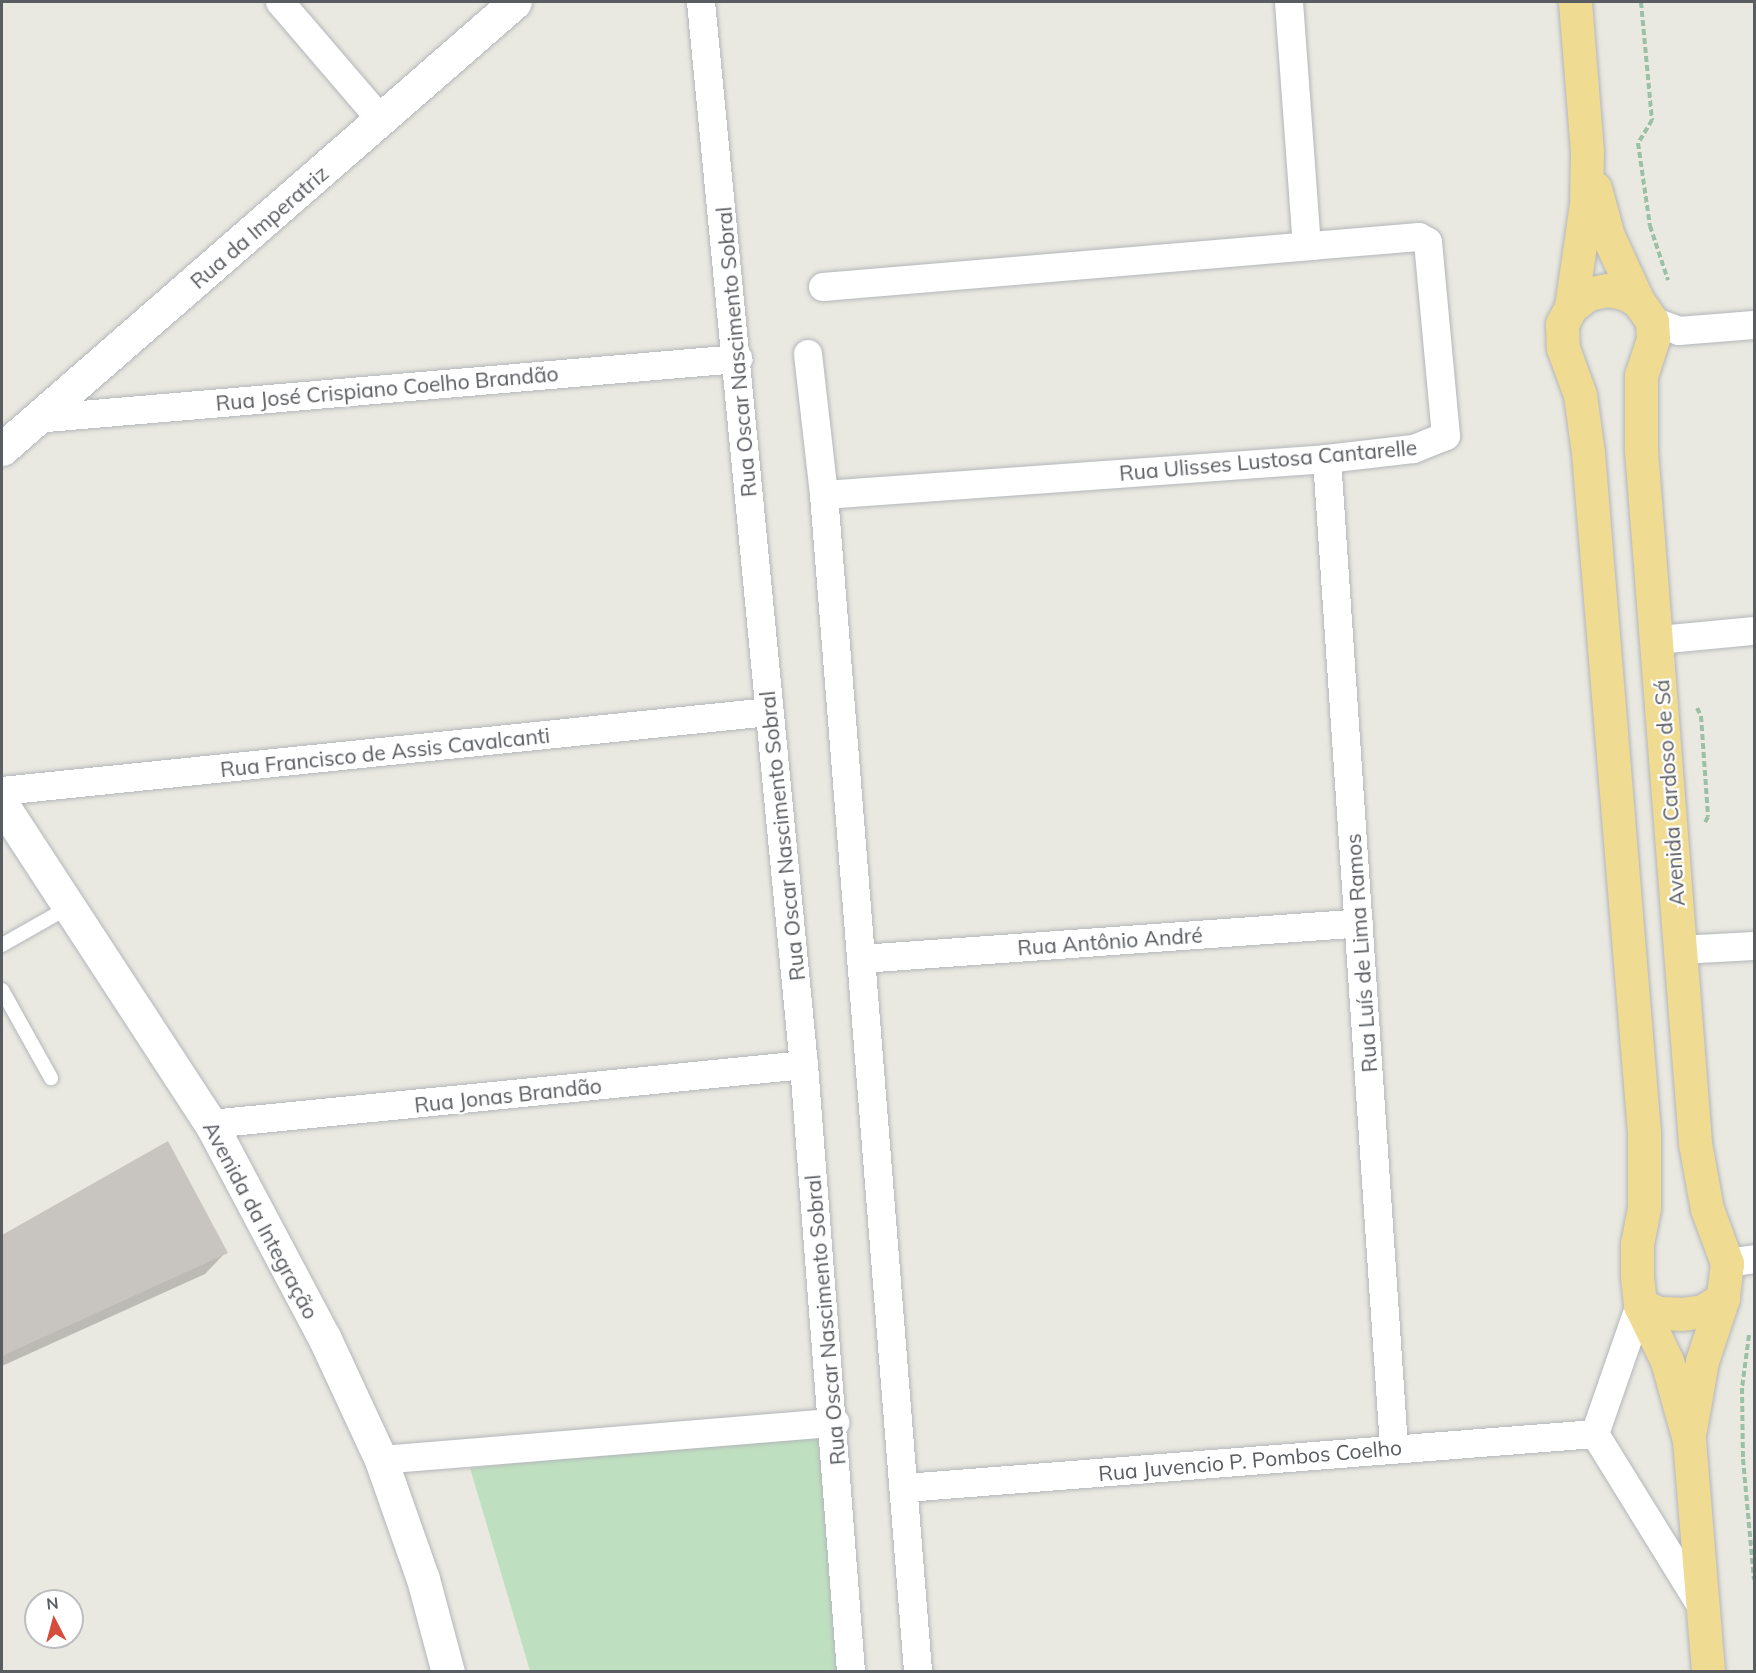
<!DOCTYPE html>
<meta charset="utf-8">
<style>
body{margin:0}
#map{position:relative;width:1756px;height:1673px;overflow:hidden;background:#eae9e1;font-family:Mulish,sans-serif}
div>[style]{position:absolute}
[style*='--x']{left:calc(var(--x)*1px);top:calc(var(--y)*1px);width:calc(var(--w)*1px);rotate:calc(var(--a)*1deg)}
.green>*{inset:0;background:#bfe0c0}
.shadow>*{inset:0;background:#0003}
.building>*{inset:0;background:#c8c5c0}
.path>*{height:4px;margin-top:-2px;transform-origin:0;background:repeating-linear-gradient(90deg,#9ac0a6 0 6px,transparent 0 9px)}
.roads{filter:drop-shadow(0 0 2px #b3b6ba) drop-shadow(0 0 2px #b3b6ba)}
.lane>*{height:14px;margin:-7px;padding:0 7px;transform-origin:7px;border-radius:7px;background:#fff}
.street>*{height:28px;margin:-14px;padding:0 14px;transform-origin:14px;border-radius:14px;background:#fff}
.secondary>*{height:33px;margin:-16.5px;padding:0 16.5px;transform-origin:16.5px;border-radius:16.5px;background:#fff}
.highway>*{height:33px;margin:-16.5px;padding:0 16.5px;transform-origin:16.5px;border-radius:16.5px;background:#f0db92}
span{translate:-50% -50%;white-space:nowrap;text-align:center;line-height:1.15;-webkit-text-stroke:4.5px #fff;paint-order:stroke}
.street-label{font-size:21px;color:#595c60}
.frame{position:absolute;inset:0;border:3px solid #595c60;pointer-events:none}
.north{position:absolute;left:24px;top:1589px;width:60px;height:60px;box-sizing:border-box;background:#fff;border:2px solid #bdbebf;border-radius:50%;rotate:354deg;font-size:16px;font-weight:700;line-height:24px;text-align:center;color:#595c60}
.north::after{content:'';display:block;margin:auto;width:21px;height:27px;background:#d44d3d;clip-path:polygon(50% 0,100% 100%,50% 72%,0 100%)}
</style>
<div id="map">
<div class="green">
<i style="clip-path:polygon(837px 1432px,856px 1671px,530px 1671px,470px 1468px)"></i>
</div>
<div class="shadow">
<i style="clip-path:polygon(168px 1143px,226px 1252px,205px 1274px,2px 1366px,2px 1237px)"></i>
</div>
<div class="building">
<i style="clip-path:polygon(168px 1141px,228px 1253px,2px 1356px,2px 1235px)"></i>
</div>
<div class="path">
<i style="--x:1641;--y:2;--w:119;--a:84.7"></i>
<i style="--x:1652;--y:120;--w:27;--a:121"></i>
<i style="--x:1638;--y:143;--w:84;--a:81.8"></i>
<i style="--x:1650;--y:226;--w:57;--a:71.6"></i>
<i style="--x:1697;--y:708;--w:9;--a:63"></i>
<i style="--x:1701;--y:716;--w:101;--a:86"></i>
<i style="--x:1708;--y:817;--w:8;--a:120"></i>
<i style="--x:1749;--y:1335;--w:53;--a:97.5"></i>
<i style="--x:1742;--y:1388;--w:71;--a:89.2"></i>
<i style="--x:1743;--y:1459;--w:121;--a:84.8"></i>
</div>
<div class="roads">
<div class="lane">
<i style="--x:2;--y:945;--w:77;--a:-29.6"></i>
<i style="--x:2;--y:990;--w:101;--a:60.9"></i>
</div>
<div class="street">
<i style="--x:280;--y:2;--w:157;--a:49.4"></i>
<i style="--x:701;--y:2;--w:1068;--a:84.47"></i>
<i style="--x:804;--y:1065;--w:609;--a:85.57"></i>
<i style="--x:1289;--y:2;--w:244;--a:85.8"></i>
<i style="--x:823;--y:287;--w:598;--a:-4.8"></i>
<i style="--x:1419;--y:237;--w:10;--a:29"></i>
<i style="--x:1428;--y:242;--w:195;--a:84.7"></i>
<i style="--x:1446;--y:436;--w:35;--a:158"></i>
<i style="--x:1413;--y:449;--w:87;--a:173.4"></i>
<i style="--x:1327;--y:459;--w:504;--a:175.91"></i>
<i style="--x:1652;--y:321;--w:29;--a:20"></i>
<i style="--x:1679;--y:331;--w:75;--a:-4.6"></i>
<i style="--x:808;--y:354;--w:142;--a:83.5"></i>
<i style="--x:824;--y:495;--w:1181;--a:85.43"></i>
<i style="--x:35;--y:419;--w:706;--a:-4.88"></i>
<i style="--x:1327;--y:459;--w:991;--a:86.12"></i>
<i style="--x:1658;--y:640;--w:96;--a:-5.4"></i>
<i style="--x:2;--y:791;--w:771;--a:-5.88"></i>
<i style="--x:1680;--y:950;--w:74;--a:-3.1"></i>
<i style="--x:862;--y:959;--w:498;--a:-4.1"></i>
<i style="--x:211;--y:1124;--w:596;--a:-5.68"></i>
<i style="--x:1727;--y:1263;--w:27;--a:-8"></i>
<i style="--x:1595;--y:1434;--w:203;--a:58.3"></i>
<i style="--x:1595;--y:1434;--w:137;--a:-70.8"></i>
<i style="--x:381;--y:1460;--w:456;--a:-4.7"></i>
<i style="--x:906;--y:1488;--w:691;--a:-4.48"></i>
</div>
<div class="secondary">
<i style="--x:2;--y:449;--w:680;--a:-41.07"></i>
<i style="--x:2;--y:804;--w:382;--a:56.9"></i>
<i style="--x:211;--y:1124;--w:241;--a:62.1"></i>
<i style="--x:324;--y:1337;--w:136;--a:65.1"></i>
<i style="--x:381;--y:1460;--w:126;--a:70.6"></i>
<i style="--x:423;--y:1579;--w:96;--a:75"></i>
</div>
<div class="highway">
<i style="--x:1575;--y:2;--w:149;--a:85.4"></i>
<i style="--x:1587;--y:151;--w:53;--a:91.1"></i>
<i style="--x:1586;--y:204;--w:104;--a:98.3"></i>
<i style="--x:1571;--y:307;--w:19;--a:118"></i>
<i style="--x:1562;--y:324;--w:24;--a:88"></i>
<i style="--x:1563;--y:348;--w:50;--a:70.1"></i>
<i style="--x:1580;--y:395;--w:59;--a:82.1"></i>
<i style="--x:1588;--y:453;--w:681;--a:85.29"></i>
<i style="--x:1644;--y:1132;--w:76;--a:90"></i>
<i style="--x:1644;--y:1208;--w:36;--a:101"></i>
<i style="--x:1637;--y:1243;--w:33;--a:90"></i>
<i style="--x:1637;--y:1276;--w:29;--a:84"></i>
<i style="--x:1640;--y:1305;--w:62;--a:64.3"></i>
<i style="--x:1667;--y:1361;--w:82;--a:74.4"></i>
<i style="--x:1689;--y:1440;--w:233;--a:85.3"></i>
<i style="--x:1595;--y:188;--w:50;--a:74.8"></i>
<i style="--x:1608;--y:236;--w:72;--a:65.2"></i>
<i style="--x:1638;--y:301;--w:24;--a:55"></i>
<i style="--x:1652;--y:321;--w:18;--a:87"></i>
<i style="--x:1653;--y:339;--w:38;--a:108"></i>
<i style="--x:1641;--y:375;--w:75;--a:90"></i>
<i style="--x:1641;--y:450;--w:695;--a:85.54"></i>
<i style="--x:1695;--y:1143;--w:67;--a:79.7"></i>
<i style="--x:1707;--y:1209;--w:58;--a:69.7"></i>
<i style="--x:1727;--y:1263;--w:35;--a:97"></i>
<i style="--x:1723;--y:1298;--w:66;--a:108.4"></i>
<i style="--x:1702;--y:1361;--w:70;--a:99.9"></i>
<i style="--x:1571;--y:307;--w:21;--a:-37"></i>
<i style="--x:1588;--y:294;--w:19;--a:-12"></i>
<i style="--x:1607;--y:290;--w:17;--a:10"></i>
<i style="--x:1624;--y:293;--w:16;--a:30"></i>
<i style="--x:1640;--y:1305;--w:21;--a:23"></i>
<i style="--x:1659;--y:1313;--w:23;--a:2"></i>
<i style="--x:1682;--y:1314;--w:21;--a:-8"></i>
<i style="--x:1703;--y:1311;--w:24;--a:-33"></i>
</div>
</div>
<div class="street-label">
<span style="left:259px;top:227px;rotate:-41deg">Rua da Imperatriz</span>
<span style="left:736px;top:352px;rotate:-95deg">Rua Oscar Nascimento Sobral</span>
<span style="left:387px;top:388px;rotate:-5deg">Rua José Crispiano Coelho Brandão</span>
<span style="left:1268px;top:460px;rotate:-5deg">Rua Ulisses Lustosa Cantarelle</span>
<span style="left:385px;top:752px;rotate:-6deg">Rua Francisco de Assis Cavalcanti</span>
<span style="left:1669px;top:793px;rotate:-94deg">Avenida Cardoso de Sá</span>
<span style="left:782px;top:836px;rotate:-96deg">Rua Oscar Nascimento Sobral</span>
<span style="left:1110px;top:941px;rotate:-4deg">Rua Antônio André</span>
<span style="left:1361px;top:953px;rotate:-94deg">Rua Luís de Lima Ramos</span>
<span style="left:508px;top:1095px;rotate:-6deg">Rua Jonas Brandão</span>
<span style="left:261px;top:1220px;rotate:62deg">Avenida da Integração</span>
<span style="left:825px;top:1320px;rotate:-95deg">Rua Oscar Nascimento Sobral</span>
<span style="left:1250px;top:1460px;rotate:-5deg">Rua Juvencio P. Pombos Coelho</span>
</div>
<div class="frame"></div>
<div class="north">N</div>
</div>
